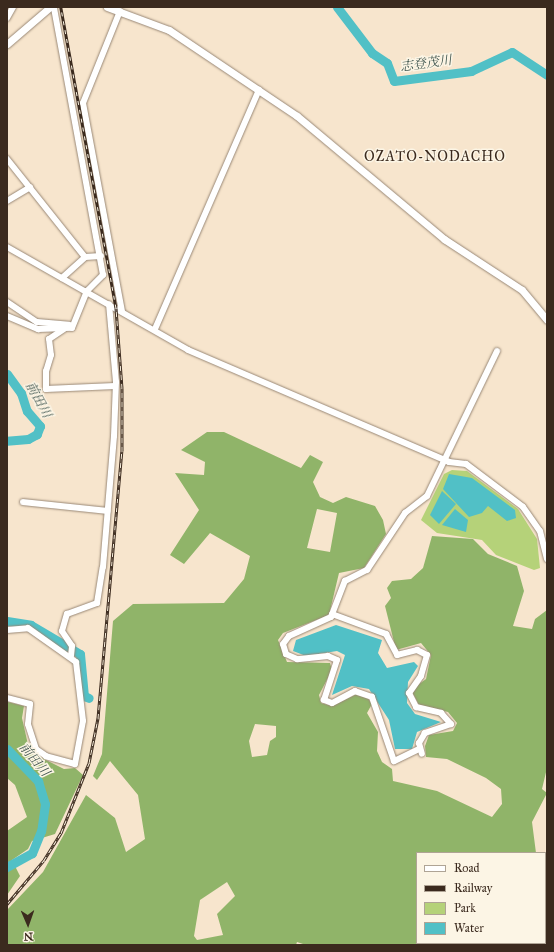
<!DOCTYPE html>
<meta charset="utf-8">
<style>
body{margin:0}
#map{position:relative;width:554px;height:952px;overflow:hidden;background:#f7e5cd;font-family:"IM FELL Great Primer","Noto Serif JP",serif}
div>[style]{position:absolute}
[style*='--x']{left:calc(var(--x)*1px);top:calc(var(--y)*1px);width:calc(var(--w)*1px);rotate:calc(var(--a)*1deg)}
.green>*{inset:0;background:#b5d279}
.forest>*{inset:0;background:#90b469}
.water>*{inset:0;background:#51c0c6}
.river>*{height:9px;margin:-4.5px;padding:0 4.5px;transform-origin:4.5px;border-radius:4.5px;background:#51c0c6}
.roads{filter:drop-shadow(0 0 1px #998876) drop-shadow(0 0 1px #998876)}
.minor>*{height:6px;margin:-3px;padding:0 3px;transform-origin:3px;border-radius:3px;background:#fff}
.tertiary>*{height:7px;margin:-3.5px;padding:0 3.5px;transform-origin:3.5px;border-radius:3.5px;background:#fff}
.rail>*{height:3px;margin-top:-1.5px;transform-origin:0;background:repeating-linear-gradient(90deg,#fcf5e5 0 4.5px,#3b2a1e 0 9px);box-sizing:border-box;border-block:1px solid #3b2a1e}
span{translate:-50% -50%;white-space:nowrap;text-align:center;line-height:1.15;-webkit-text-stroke:3px #fcf5e5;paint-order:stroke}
.water-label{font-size:13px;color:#425750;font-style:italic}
.quarter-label{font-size:14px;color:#3b2a1e;letter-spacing:1px}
.frame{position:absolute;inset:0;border:8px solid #3b2a1e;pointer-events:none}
.legend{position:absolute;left:416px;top:852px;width:130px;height:92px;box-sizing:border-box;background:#fcf5e5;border:1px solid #afa495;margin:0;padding:5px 7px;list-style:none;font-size:12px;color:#3b2a1e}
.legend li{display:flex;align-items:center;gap:8px;height:20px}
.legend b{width:20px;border:1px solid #afa495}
.north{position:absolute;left:8px;top:904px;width:40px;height:40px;-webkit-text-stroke:3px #fcf5e5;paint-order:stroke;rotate:178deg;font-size:11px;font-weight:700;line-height:16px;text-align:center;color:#3b2a1e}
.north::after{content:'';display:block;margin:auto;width:14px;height:18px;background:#3b2a1e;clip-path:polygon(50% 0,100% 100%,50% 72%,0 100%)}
</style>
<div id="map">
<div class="green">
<i style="clip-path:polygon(452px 470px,467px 471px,518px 509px,537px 539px,540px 568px,534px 570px,496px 555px,482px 540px,437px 533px,421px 520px,444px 474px)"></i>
</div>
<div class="forest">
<i style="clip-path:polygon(evenodd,207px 432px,224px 432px,301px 468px,310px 455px,323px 462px,313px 482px,320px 497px,333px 503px,346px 497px,375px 506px,383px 520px,386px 534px,364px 568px,339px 573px,329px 615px,283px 633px,278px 640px,287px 662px,330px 663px,332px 670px,319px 695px,321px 703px,332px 706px,357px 694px,366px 696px,372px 704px,367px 713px,378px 732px,377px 751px,382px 762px,392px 769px,393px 781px,437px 791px,492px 817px,502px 804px,501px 789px,486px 778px,447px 759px,426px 757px,425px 746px,429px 735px,453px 731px,457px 723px,448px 712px,419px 705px,411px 690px,426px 679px,431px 655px,421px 643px,396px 650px,385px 606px,391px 598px,387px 588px,392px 581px,411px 579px,423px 568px,432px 536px,473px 539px,488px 554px,517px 566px,524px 591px,513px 626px,532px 629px,535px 619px,547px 610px,547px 768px,542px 789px,547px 793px,532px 822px,536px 853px,417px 853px,417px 943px,443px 943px,440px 945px,306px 945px,297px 942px,296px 945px,7px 945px,7px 910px,43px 872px,86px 795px,115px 818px,126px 852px,145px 839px,138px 795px,110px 761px,97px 780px,93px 776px,102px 754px,113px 621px,133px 604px,224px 603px,244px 579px,250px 556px,210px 533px,184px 564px,170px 555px,199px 510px,175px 473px,204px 475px,205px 462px,181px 450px,207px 432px,317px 509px,337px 513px,330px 552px,307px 548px,317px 509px,207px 432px,255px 724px,276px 726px,276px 737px,270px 741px,267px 755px,252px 757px,249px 741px,255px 724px,207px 432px,227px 882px,235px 896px,217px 914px,223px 935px,197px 940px,194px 936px,200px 900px,227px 882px)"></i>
<i style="clip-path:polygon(8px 702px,24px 706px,22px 718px,29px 749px,44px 759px,64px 769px,75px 768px,83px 775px,55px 834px,32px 841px,28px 849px,12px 860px,20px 876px,7px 895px,7px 831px,27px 817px,15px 785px,7px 778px)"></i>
</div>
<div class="water">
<i style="clip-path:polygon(449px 474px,472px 478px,515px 510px,516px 518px,507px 521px,488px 506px,482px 513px,469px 517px,443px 489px)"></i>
<i style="clip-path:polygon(442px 491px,456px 504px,439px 524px,430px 515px)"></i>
<i style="clip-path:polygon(455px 509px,468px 520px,466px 532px,442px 525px)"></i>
<i style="clip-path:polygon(336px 625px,382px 640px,378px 653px,387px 668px,414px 662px,418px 666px,408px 682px,407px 703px,415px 714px,441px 722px,417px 732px,412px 749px,395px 749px,389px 720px,369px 689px,352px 686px,332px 695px,345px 655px,337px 651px,306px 656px,293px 651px,296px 640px)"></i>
</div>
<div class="river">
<i style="--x:337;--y:7;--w:58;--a:52.7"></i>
<i style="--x:372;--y:53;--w:18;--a:34"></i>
<i style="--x:387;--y:63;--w:19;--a:69"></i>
<i style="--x:394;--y:81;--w:78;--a:-7.4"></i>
<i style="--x:471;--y:71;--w:45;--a:-24.9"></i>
<i style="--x:512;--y:52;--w:42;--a:33.3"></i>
<i style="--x:7;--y:374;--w:24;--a:54"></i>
<i style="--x:21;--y:393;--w:19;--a:72"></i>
<i style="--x:27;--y:411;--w:20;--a:49"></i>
<i style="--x:40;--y:426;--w:9;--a:111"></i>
<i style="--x:37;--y:434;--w:10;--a:151"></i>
<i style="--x:28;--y:439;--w:21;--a:175"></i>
<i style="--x:7;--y:621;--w:24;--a:9"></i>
<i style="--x:31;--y:625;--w:57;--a:30.6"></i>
<i style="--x:80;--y:654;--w:42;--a:84.6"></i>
<i style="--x:84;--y:696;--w:5;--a:22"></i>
<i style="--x:7;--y:749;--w:45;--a:45.9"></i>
<i style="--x:38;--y:781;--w:24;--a:73"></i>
<i style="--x:45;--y:804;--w:27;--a:98"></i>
<i style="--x:41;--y:831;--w:24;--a:112"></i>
<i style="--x:32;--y:853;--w:29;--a:151"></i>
</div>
<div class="roads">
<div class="minor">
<i style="--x:120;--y:11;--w:99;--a:111.9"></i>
<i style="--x:83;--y:103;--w:212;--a:79.4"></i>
<i style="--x:7;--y:18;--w:13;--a:-61"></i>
<i style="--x:7;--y:159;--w:125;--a:51.5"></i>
<i style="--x:7;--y:201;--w:27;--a:-31"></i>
<i style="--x:7;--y:247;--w:208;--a:29.6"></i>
<i style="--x:188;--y:350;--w:284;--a:23.2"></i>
<i style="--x:449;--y:462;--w:17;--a:7"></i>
<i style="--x:466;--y:464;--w:71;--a:37"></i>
<i style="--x:523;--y:507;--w:29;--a:55"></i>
<i style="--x:540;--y:531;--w:29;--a:76"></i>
<i style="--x:62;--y:278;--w:31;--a:-42"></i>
<i style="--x:85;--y:257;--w:16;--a:-4"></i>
<i style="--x:7;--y:302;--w:36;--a:34"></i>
<i style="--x:37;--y:322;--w:32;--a:5"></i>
<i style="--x:7;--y:316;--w:34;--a:23"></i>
<i style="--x:38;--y:329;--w:34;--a:-2"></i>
<i style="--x:72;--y:328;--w:40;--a:-68"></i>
<i style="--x:87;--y:291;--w:23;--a:-45"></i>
<i style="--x:103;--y:275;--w:272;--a:-100.4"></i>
<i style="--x:64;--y:329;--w:18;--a:146"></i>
<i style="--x:49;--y:339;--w:16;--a:83"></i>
<i style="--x:51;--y:355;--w:17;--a:107"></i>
<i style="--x:46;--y:371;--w:18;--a:90"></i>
<i style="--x:46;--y:389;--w:69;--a:-2.5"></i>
<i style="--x:155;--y:329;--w:261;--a:-66.5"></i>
<i style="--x:23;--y:502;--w:85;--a:6"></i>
<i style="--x:332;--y:614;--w:58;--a:20.3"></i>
<i style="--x:386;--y:634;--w:24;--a:62"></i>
<i style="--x:397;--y:655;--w:21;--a:-14"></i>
<i style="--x:417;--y:650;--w:11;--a:27"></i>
<i style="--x:427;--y:655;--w:22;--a:106"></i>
<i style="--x:421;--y:676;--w:21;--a:125"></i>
<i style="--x:409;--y:693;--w:16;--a:63"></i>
<i style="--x:416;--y:707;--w:26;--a:13"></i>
<i style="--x:441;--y:713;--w:15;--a:48"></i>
<i style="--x:451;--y:724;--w:28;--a:161"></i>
<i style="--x:425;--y:733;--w:12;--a:121"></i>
<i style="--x:419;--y:743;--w:11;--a:75"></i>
<i style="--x:7;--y:630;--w:21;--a:-5"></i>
<i style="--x:28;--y:628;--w:59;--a:35.3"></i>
<i style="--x:76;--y:662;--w:59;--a:83.2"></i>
<i style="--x:83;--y:721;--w:44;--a:100.5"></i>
<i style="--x:75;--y:764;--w:30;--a:-165"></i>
<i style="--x:46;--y:756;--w:12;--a:-145"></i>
<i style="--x:36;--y:749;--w:26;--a:-108"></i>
<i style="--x:28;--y:724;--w:20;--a:-84"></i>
<i style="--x:30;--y:704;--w:24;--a:-165"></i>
<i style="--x:71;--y:656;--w:10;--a:-84"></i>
<i style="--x:72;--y:646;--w:18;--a:-124"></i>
<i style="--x:62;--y:631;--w:18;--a:-74"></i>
<i style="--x:67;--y:614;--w:32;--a:-20"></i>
<i style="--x:97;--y:603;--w:36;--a:-81"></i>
<i style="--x:103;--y:567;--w:131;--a:-85.2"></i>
<i style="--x:114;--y:436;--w:54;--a:-87.9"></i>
<i style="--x:116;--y:382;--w:78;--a:-95.1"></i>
<i style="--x:419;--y:749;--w:28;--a:154"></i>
<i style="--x:394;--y:761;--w:68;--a:-109"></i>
<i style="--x:372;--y:697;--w:18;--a:-161"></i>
<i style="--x:355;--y:691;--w:26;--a:152"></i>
<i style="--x:332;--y:703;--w:9;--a:-159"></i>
<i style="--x:324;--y:700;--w:42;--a:-72"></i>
<i style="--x:337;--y:660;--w:10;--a:-156"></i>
<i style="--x:328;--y:656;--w:31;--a:174"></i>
<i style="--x:297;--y:659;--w:12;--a:-156"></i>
<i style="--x:286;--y:654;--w:10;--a:-107"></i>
<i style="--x:283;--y:644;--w:10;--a:-53"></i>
<i style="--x:289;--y:636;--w:46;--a:-24.3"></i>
<i style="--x:331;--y:617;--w:39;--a:-69"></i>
<i style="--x:345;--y:581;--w:25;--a:-27"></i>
<i style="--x:367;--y:570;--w:69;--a:-56.3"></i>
<i style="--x:405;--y:513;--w:28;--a:-38"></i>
<i style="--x:427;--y:496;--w:161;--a:-64.2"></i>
</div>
<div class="tertiary">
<i style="--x:107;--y:7;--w:66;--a:20.4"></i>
<i style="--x:169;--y:30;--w:154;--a:33.9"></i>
<i style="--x:297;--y:116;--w:192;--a:39.9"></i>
<i style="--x:444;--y:239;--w:93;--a:33.2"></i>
<i style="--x:522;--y:290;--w:39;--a:50"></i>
<i style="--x:7;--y:44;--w:57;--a:-40.7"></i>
</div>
</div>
<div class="rail">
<i style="--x:7;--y:904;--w:57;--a:-49.9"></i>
<i style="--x:44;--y:860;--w:32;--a:-58"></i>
<i style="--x:61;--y:833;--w:75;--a:-68.2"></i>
<i style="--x:89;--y:763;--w:46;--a:-78.7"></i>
<i style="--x:98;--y:718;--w:268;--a:-84.9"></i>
<i style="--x:122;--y:451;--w:63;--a:-90"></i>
<i style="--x:122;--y:388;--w:80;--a:-94.3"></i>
<i style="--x:116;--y:308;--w:306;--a:-100.4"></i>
</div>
<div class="water-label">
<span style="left:426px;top:64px;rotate:-8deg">志登茂川</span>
<span style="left:38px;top:400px;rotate:61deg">前田川</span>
<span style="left:34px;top:760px;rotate:50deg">前田川</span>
</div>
<div class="quarter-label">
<span style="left:435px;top:157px">OZATO-NODACHO</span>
</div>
<div class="frame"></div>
<ul class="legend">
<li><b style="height:5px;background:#fff"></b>Road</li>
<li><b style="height:5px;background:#3b2a1e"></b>Railway</li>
<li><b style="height:11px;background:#b5d279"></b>Park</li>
<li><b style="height:11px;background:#51c0c6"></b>Water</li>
</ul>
<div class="north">N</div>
</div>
